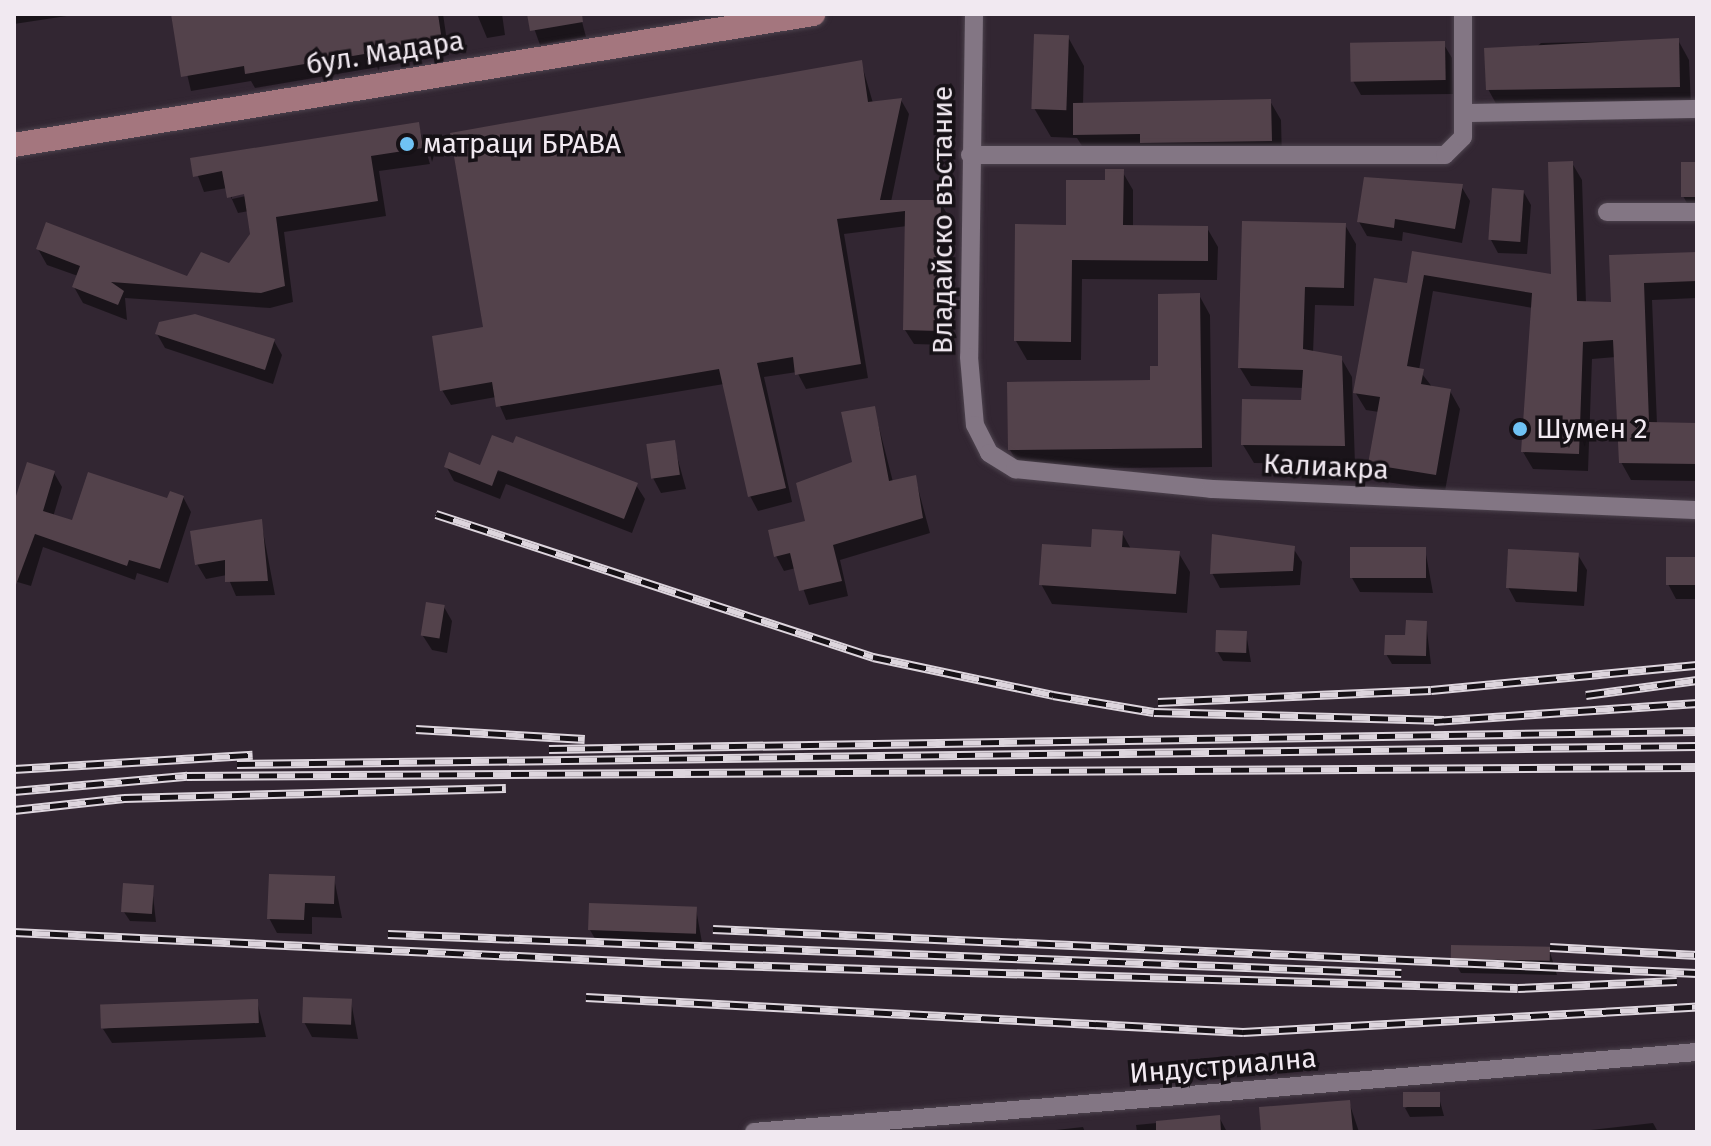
<!DOCTYPE html>
<meta charset="utf-8">
<style>
body{margin:0}
#map{position:relative;width:1711px;height:1146px;overflow:hidden;background:#322632;font-family:"Fira Sans",sans-serif}
div>[style]{position:absolute}
[style*='--x']{left:calc(var(--x)*1px);top:calc(var(--y)*1px);width:calc(var(--w)*1px);rotate:calc(var(--a)*1deg)}
.shadow>*{inset:0;background:#0007}
.building>*{inset:0;background:#53424b;transform-origin:0 0}
.roads{filter:drop-shadow(0 0 2px #4d434e) drop-shadow(0 0 2px #4d434e)}
.minor>*{height:18px;margin:-9px;padding:0 9px;transform-origin:9px;border-radius:9px;background:#837684}
.secondary>*{height:24px;margin:-12px;padding:0 12px;transform-origin:12px;border-radius:12px;background:#a4767e}
.rail>*{height:9px;margin-top:-4.5px;transform-origin:0;background:repeating-linear-gradient(90deg,#161116 0 18px,#ddd5dd 0 36px);box-sizing:border-box;border-block:2px solid #ddd5dd}
.dots>*{width:22px;height:22px;translate:-50% -50%;box-sizing:border-box;border:4px solid #161116;border-radius:50%}
span{translate:-50% -50%;white-space:nowrap;text-align:center;line-height:1.15;-webkit-text-stroke:7px #161116;paint-order:stroke}
.street-label{font-size:28px;color:#f1e9f1}
.poi-label{font-size:28px;color:#f1e9f1}
.left{translate:0 -50%;text-align:left}
.frame{position:absolute;inset:0;border:16px solid #f1e9f1;pointer-events:none}
</style>
<div id="map">
<div class="shadow">
<i style="clip-path:polygon(14px 14px,80px 14px,14px 24px)"></i>
<i style="clip-path:polygon(173px 14px,443px 14px,449px 55px,255px 88px,251px 81px,191px 91px)"></i>
<i style="clip-path:polygon(477px 14px,502px 14px,505px 35px,487px 38px)"></i>
<i style="clip-path:polygon(529px 14px,580px 14px,586px 37px,540px 45px)"></i>
<i style="clip-path:polygon(1068px 37px,1084px 66px,1083px 105px,1270px 101px,1281px 120px,1282px 160px,1087px 154px,1077px 138px,1051px 137px,1034px 108px)"></i>
<i style="clip-path:polygon(1678px 40px,1689px 60px,1691px 106px,1499px 109px,1488px 89px,1541px 43px)"></i>
<i style="clip-path:polygon(1443px 43px,1452px 58px,1453px 94px,1361px 95px,1353px 81px)"></i>
<i style="clip-path:polygon(861px 62px,873px 103px,901px 100px,909px 114px,891px 202px,940px 202px,949px 217px,947px 345px,914px 344px,905px 330px,907px 226px,844px 234px,868px 378px,806px 389px,797px 372px,764px 377px,792px 502px,758px 511px,750px 496px,724px 384px,506px 420px,496px 397px,451px 405px,442px 390px,485px 329px)"></i>
<i style="clip-path:polygon(evenodd,418px 124px,430px 164px,379px 171px,386px 216px,284px 232px,293px 302px,270px 308px,125px 298px,127px 320px,83px 303px,74px 287px,78px 276px,47px 265px,38px 249px,188px 278px,229px 265px,252px 235px,249px 211px,238px 213px,227px 188px,204px 192px,192px 160px,418px 124px,254px 190px,255px 194px,232px 199px,232px 195px,254px 190px)"></i>
<i style="clip-path:polygon(1572px 163px,1582px 180px,1586px 303px,1614px 304px,1611px 256px,1697px 254px,1697px 298px,1652px 300px,1657px 424px,1697px 425px,1697px 481px,1631px 480px,1621px 462px,1616px 357px,1592px 359px,1588px 471px,1533px 469px,1523px 452px,1533px 308px,1433px 291px,1419px 370px,1433px 388px,1450px 391px,1460px 409px,1445px 491px,1380px 481px,1370px 463px,1379px 412px,1366px 410px,1355px 392px,1408px 286px,1414px 253px,1553px 277px)"></i>
<i style="clip-path:polygon(1697px 164px,1697px 221px,1683px 196px)"></i>
<i style="clip-path:polygon(1122px 171px,1133px 190px,1133px 227px,1207px 228px,1218px 247px,1217px 280px,1082px 279px,1081px 360px,1027px 360px,1016px 341px,1068px 227px)"></i>
<i style="clip-path:polygon(1461px 186px,1470px 201px,1462px 243px,1403px 232px,1402px 241px,1367px 236px,1359px 222px)"></i>
<i style="clip-path:polygon(1523px 191px,1531px 205px,1527px 254px,1498px 253px,1491px 240px)"></i>
<i style="clip-path:polygon(1345px 225px,1356px 244px,1354px 306px,1315px 305px,1313px 353px,1341px 358px,1352px 377px,1355px 464px,1254px 463px,1243px 445px,1303px 402px,1304px 388px,1251px 386px,1240px 368px)"></i>
<i style="clip-path:polygon(1199px 295px,1210px 315px,1212px 467px,1021px 469px,1010px 450px,1152px 382px)"></i>
<i style="clip-path:polygon(157px 334px,274px 341px,282px 355px,273px 384px,165px 348px)"></i>
<i style="clip-path:polygon(874px 408px,893px 482px,915px 477px,930px 533px,840px 560px,848px 596px,809px 605px,796px 568px,784px 571px,776px 556px,855px 464px)"></i>
<i style="clip-path:polygon(673px 442px,686px 489px,661px 493px,653px 478px)"></i>
<i style="clip-path:polygon(446px 466px,636px 485px,645px 499px,632px 533px,506px 484px,500px 499px,454px 481px)"></i>
<i style="clip-path:polygon(54px 473px,62px 487px,53px 517px,73px 523px,183px 497px,191px 512px,168px 583px,137px 573px,135px 580px,43px 547px,31px 586px,14px 581px,14px 508px)"></i>
<i style="clip-path:polygon(261px 521px,275px 595px,236px 596px,227px 575px,206px 579px,197px 564px)"></i>
<i style="clip-path:polygon(1122px 533px,1131px 549px,1178px 552px,1190px 572px,1187px 613px,1052px 604px,1041px 584px)"></i>
<i style="clip-path:polygon(1214px 536px,1293px 548px,1302px 562px,1300px 585px,1220px 588px,1212px 573px)"></i>
<i style="clip-path:polygon(1425px 549px,1433px 593px,1360px 592px,1352px 578px)"></i>
<i style="clip-path:polygon(1578px 555px,1587px 570px,1584px 606px,1516px 602px,1508px 587px)"></i>
<i style="clip-path:polygon(1697px 559px,1697px 599px,1676px 599px,1668px 584px)"></i>
<i style="clip-path:polygon(444px 607px,452px 621px,447px 653px,432px 650px,423px 636px)"></i>
<i style="clip-path:polygon(1426px 623px,1431px 664px,1392px 664px,1386px 654px)"></i>
<i style="clip-path:polygon(1246px 633px,1251px 662px,1223px 661px,1217px 651px)"></i>
<i style="clip-path:polygon(334px 878px,342px 918px,312px 917px,312px 934px,277px 933px,269px 918px)"></i>
<i style="clip-path:polygon(152px 887px,156px 922px,130px 921px,124px 912px)"></i>
<i style="clip-path:polygon(696px 909px,703px 948px,598px 944px,590px 930px)"></i>
<i style="clip-path:polygon(1549px 949px,1557px 975px,1461px 973px,1452px 958px)"></i>
<i style="clip-path:polygon(257px 1001px,266px 1037px,112px 1043px,103px 1029px)"></i>
<i style="clip-path:polygon(351px 1001px,358px 1039px,312px 1037px,304px 1022px)"></i>
<i style="clip-path:polygon(1438px 1094px,1444px 1116px,1410px 1117px,1405px 1108px)"></i>
<i style="clip-path:polygon(1349px 1102px,1359px 1132px,1263px 1132px)"></i>
<i style="clip-path:polygon(1219px 1117px,1227px 1132px,1137px 1132px,1136px 1125px)"></i>
<i style="clip-path:polygon(1653px 1123px,1658px 1132px,1573px 1132px)"></i>
<i style="clip-path:polygon(1083px 1127px,1085px 1132px,1038px 1132px)"></i>
</div>
<div class="building">
<i style="clip-path:polygon(171px 14px,438px 14px,442px 41px,245px 74px,244px 66px,181px 77px)"></i>
<i style="clip-path:polygon(527px 14px,582px 14px,583px 22px,530px 31px)"></i>
<i style="left:1034px;top:34px;width:35px;height:75px;rotate:2deg"></i>
<i style="clip-path:polygon(1679px 38px,1680px 87px,1486px 90px,1484px 48px)"></i>
<i style="left:1445px;top:41px;width:39px;height:95px;rotate:89deg"></i>
<i style="clip-path:polygon(862px 60px,868px 102px,902px 98px,880px 200px,941px 200px,939px 331px,903px 330px,905px 211px,837px 219px,861px 364px,795px 375px,793px 357px,757px 363px,786px 488px,748px 497px,719px 369px,496px 407px,492px 382px,440px 391px,432px 336px,483px 327px,450px 133px)"></i>
<i style="clip-path:polygon(1271px 99px,1272px 141px,1140px 143px,1140px 134px,1073px 135px,1073px 103px)"></i>
<i style="clip-path:polygon(419px 122px,423px 148px,371px 156px,378px 201px,276px 217px,285px 286px,261px 293px,111px 282px,124px 291px,118px 305px,72px 287px,80px 266px,36px 249px,46px 222px,187px 276px,201px 252px,229px 263px,250px 234px,244px 194px,227px 198px,222px 171px,193px 177px,190px 158px)"></i>
<i style="clip-path:polygon(1573px 161px,1577px 301px,1611px 302px,1609px 255px,1697px 252px,1697px 281px,1644px 283px,1649px 422px,1697px 423px,1697px 464px,1619px 463px,1613px 340px,1583px 342px,1579px 454px,1521px 452px,1532px 293px,1424px 275px,1407px 366px,1424px 369px,1421px 384px,1451px 389px,1436px 475px,1368px 464px,1380px 397px,1353px 393px,1374px 278px,1407px 283px,1412px 251px,1551px 274px,1548px 162px)"></i>
<i style="left:1681px;top:162px;width:16px;height:35px"></i>
<i style="clip-path:polygon(1105px 169px,1124px 169px,1123px 225px,1208px 226px,1208px 261px,1072px 260px,1071px 342px,1014px 341px,1015px 224px,1066px 225px,1066px 180px,1105px 180px)"></i>
<i style="clip-path:polygon(1364px 177px,1463px 184px,1455px 229px,1395px 219px,1394px 228px,1357px 222px)"></i>
<i style="left:1492px;top:188px;width:32px;height:52px;rotate:4deg"></i>
<i style="clip-path:polygon(1242px 221px,1346px 223px,1344px 288px,1305px 287px,1303px 349px,1342px 356px,1345px 446px,1241px 445px,1242px 399px,1301px 400px,1303px 370px,1238px 368px)"></i>
<i style="clip-path:polygon(1200px 293px,1202px 448px,1008px 450px,1007px 382px,1150px 380px,1150px 366px,1158px 366px,1158px 294px)"></i>
<i style="clip-path:polygon(195px 314px,275px 339px,265px 370px,155px 334px,159px 322px)"></i>
<i style="clip-path:polygon(875px 406px,889px 481px,916px 475px,923px 518px,833px 545px,842px 581px,799px 591px,790px 553px,774px 557px,768px 530px,805px 521px,796px 483px,852px 462px,841px 412px)"></i>
<i style="clip-path:polygon(492px 435px,513px 443px,516px 436px,638px 483px,624px 519px,498px 470px,492px 486px,444px 467px,449px 452px,480px 465px)"></i>
<i style="left:675px;top:440px;width:35px;height:29px;rotate:82deg"></i>
<i style="clip-path:polygon(27px 462px,55px 471px,43px 511px,72px 520px,88px 472px,167px 498px,170px 491px,184px 496px,160px 569px,129px 560px,127px 566px,35px 534px,14px 590px,14px 502px)"></i>
<i style="clip-path:polygon(262px 519px,268px 581px,225px 582px,225px 560px,195px 565px,190px 531px)"></i>
<i style="clip-path:polygon(1092px 529px,1123px 531px,1122px 547px,1180px 551px,1176px 594px,1039px 585px,1042px 544px,1091px 547px)"></i>
<i style="clip-path:polygon(1212px 534px,1295px 546px,1293px 571px,1210px 574px)"></i>
<i style="left:1350px;top:547px;width:76px;height:31px"></i>
<i style="left:1508px;top:549px;width:71px;height:39px;rotate:3deg"></i>
<i style="left:1666px;top:557px;width:31px;height:28px"></i>
<i style="left:426px;top:602px;width:19px;height:34px;rotate:9deg"></i>
<i style="clip-path:polygon(1406px 620px,1427px 621px,1426px 656px,1384px 655px,1385px 635px,1405px 635px)"></i>
<i style="left:1216px;top:630px;width:31px;height:22px;rotate:2deg"></i>
<i style="clip-path:polygon(269px 874px,335px 876px,334px 904px,305px 903px,304px 920px,267px 919px)"></i>
<i style="left:123px;top:883px;width:31px;height:29px;rotate:4deg"></i>
<i style="left:589px;top:903px;width:108px;height:27px;rotate:2deg"></i>
<i style="left:1451px;top:945px;width:99px;height:14px;rotate:1deg"></i>
<i style="left:303px;top:997px;width:49px;height:26px;rotate:2deg"></i>
<i style="left:258px;top:999px;width:24px;height:158px;rotate:88deg"></i>
<i style="left:1440px;top:1092px;width:15px;height:37px;rotate:90deg"></i>
<i style="clip-path:polygon(1350px 1100px,1353px 1132px,1261px 1132px,1259px 1107px)"></i>
<i style="clip-path:polygon(1220px 1115px,1221px 1132px,1156px 1132px,1156px 1121px)"></i>
</div>
<div class="roads">
<div class="minor">
<i style="--x:974;--y:14;--w:343;--a:90.8"></i>
<i style="--x:969;--y:357;--w:68;--a:85"></i>
<i style="--x:975;--y:425;--w:31;--a:63"></i>
<i style="--x:989;--y:453;--w:31;--a:32"></i>
<i style="--x:1015;--y:469;--w:197;--a:5.8"></i>
<i style="--x:1211;--y:489;--w:486;--a:2.5"></i>
<i style="--x:1465;--y:113;--w:232;--a:-1"></i>
<i style="--x:970;--y:155;--w:475;--a:0"></i>
<i style="--x:1445;--y:155;--w:25;--a:-45"></i>
<i style="--x:1463;--y:137;--w:123;--a:-90"></i>
<i style="--x:1607;--y:212;--w:90;--a:0"></i>
<i style="--x:754;--y:1132;--w:946;--a:-4.85"></i>
</div>
<div class="secondary">
<i style="--x:14;--y:145;--w:810;--a:-9.31"></i>
</div>
</div>
<div class="rail">
<i style="--x:436;--y:514;--w:460;--a:18.1"></i>
<i style="--x:873;--y:657;--w:184;--a:11.9"></i>
<i style="--x:1053;--y:695;--w:102;--a:9.6"></i>
<i style="--x:1154;--y:712;--w:290;--a:1.6"></i>
<i style="--x:1586;--y:695;--w:112;--a:-7.7"></i>
<i style="--x:1158;--y:702;--w:273;--a:-2.5"></i>
<i style="--x:1431;--y:690;--w:267;--a:-5.4"></i>
<i style="--x:1434;--y:721;--w:264;--a:-3.9"></i>
<i style="--x:416;--y:729;--w:169;--a:3.4"></i>
<i style="--x:549;--y:749;--w:1148;--a:-0.9"></i>
<i style="--x:237;--y:764;--w:1460;--a:-0.71"></i>
<i style="--x:14;--y:769;--w:239;--a:-3.4"></i>
<i style="--x:14;--y:791;--w:174;--a:-5"></i>
<i style="--x:187;--y:776;--w:1510;--a:-0.34"></i>
<i style="--x:14;--y:810;--w:111;--a:-6.2"></i>
<i style="--x:124;--y:798;--w:382;--a:-1.5"></i>
<i style="--x:713;--y:929;--w:985;--a:2.56"></i>
<i style="--x:14;--y:932;--w:651;--a:2.73"></i>
<i style="--x:664;--y:963;--w:854;--a:1.68"></i>
<i style="--x:1518;--y:988;--w:159;--a:-2.5"></i>
<i style="--x:388;--y:934;--w:1014;--a:2.2"></i>
<i style="--x:1550;--y:947;--w:147;--a:3.1"></i>
<i style="--x:586;--y:997;--w:658;--a:3.05"></i>
<i style="--x:1243;--y:1032;--w:455;--a:-3.2"></i>
</div>
<div class="dots">
<i style="left:407px;top:144px;background:#6fc2f4"></i>
<i style="left:1520px;top:429px;background:#6fc2f4"></i>
</div>
<div class="street-label">
<span style="left:385px;top:53px;rotate:-9deg">бул. Мадара</span>
<span style="left:943px;top:220px;rotate:-90deg">Владайско въстание</span>
<span style="left:1326px;top:467px;rotate:3deg">Калиакра</span>
<span style="left:1223px;top:1066px;rotate:-5deg">Индустриална</span>
</div>
<div class="poi-label">
<span class="left" style="left:423px;top:144px">матраци БРАВА</span>
<span class="left" style="left:1536px;top:429px">Шумен 2</span>
</div>
<div class="frame"></div>
</div>
